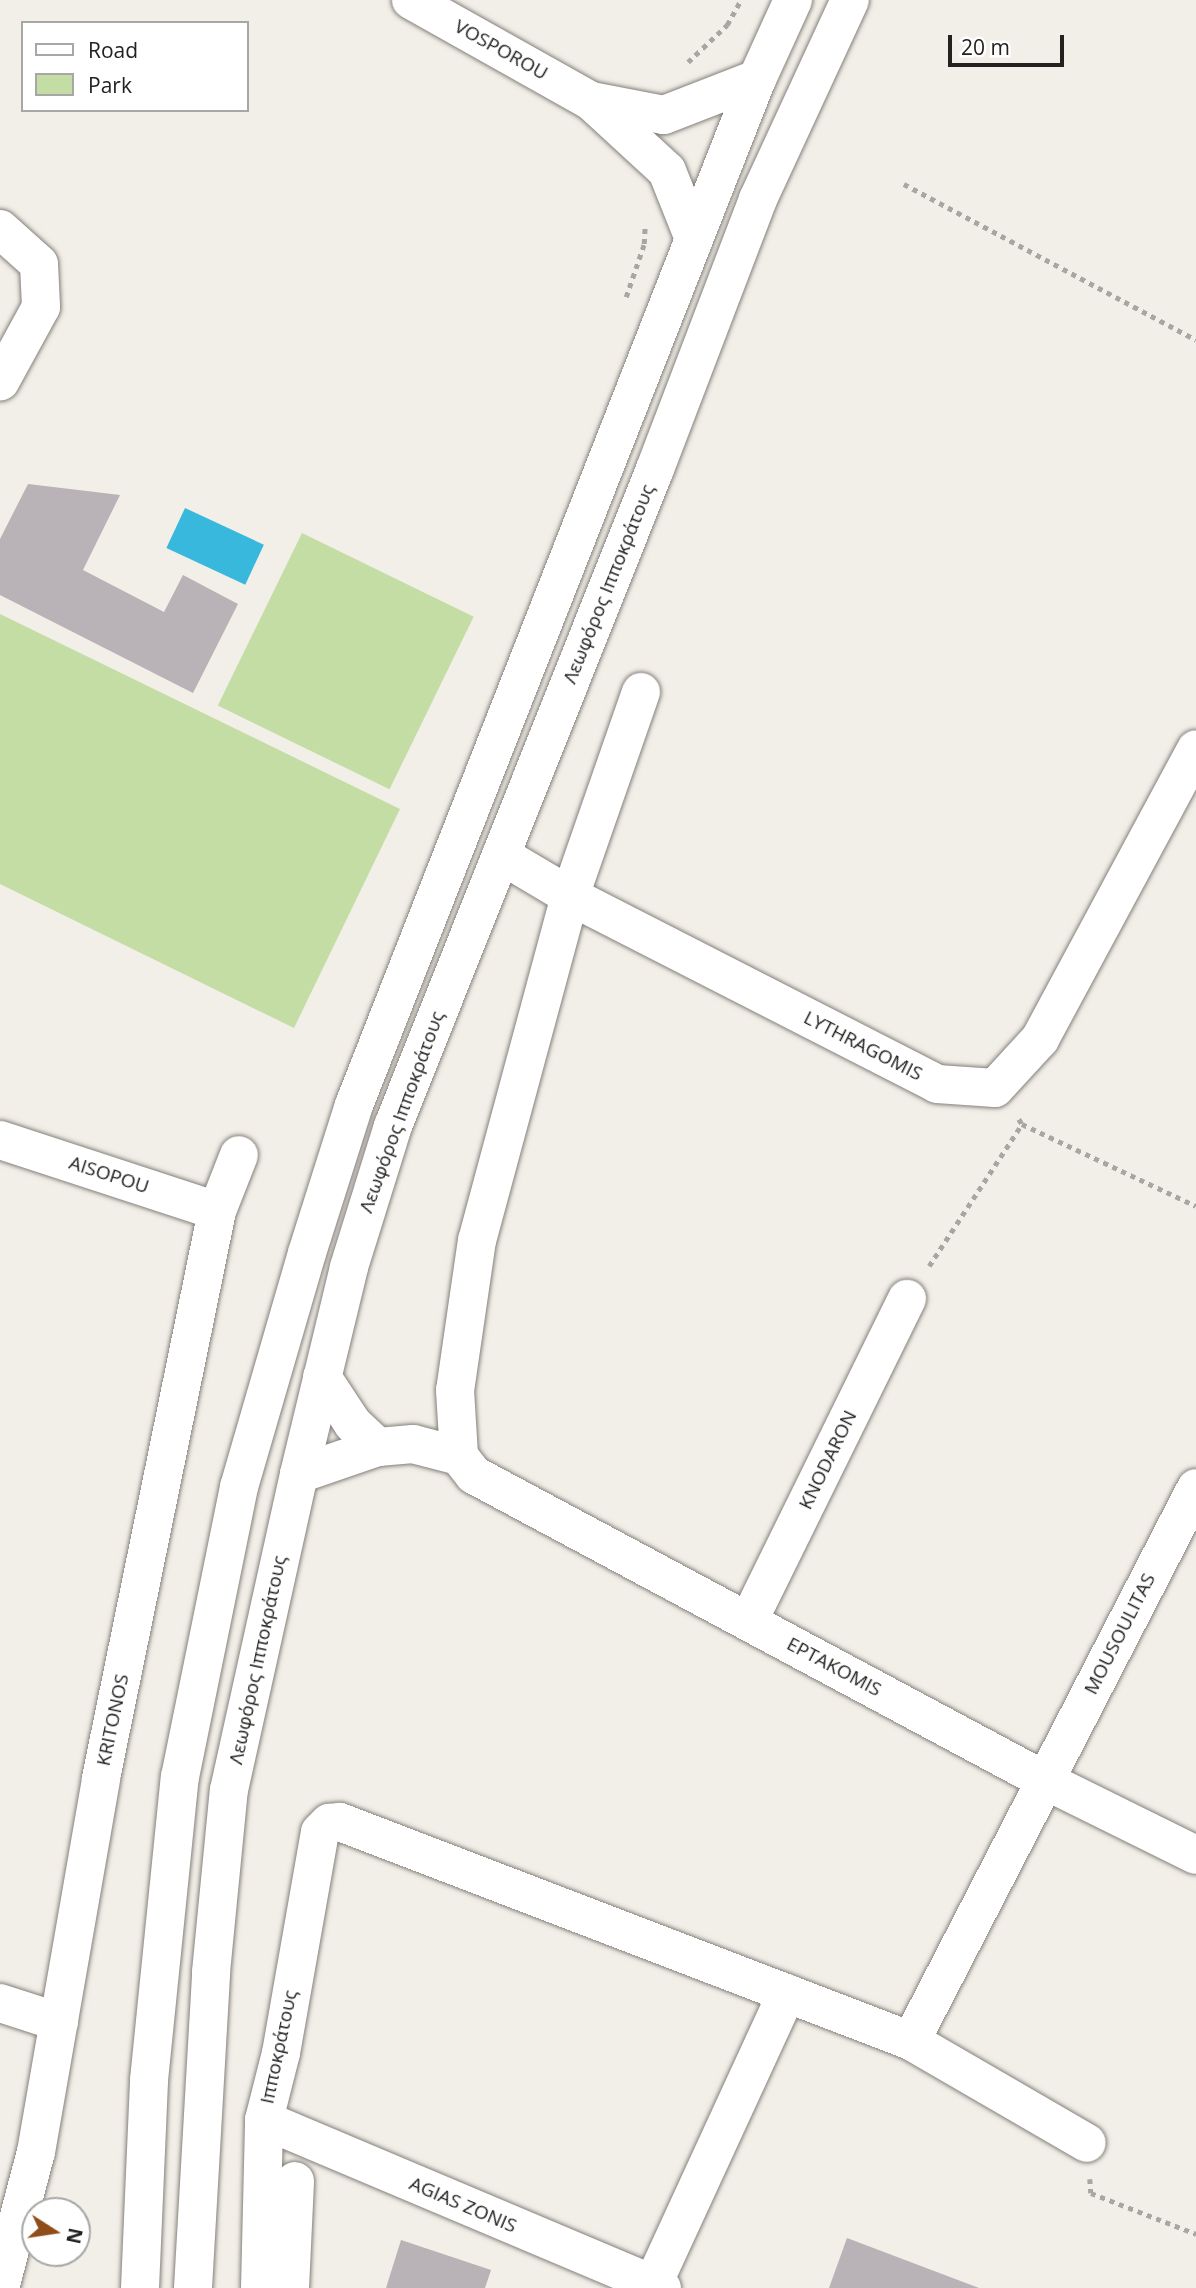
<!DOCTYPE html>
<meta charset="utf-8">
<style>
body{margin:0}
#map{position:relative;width:1196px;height:2288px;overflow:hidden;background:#f2eee8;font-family:"Open Sans",sans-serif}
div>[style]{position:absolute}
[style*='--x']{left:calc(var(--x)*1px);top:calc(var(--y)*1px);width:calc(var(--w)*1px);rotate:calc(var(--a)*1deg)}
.green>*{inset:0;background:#c4dda5;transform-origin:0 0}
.water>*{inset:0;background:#38b8dd;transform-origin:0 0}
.building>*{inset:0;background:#b9b2b6}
.path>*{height:4.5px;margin-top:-2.25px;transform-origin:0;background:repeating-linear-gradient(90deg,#a9a5a1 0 5px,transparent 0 10px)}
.roads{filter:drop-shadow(0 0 2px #84807b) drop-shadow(0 0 2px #84807b)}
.minor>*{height:38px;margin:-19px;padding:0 19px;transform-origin:19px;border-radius:19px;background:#fff}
.major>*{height:38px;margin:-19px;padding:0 19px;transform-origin:19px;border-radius:19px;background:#fff}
span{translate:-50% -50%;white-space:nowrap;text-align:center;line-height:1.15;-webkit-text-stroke:5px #fff;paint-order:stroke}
.street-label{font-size:19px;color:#242220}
.legend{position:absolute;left:21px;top:21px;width:228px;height:91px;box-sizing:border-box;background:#fff;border:2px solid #a7a7a6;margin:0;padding:9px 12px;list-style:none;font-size:21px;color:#242220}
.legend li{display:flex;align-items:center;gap:14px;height:35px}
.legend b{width:35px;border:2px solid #a7a7a6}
.north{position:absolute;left:21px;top:2197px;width:70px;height:70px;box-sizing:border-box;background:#fff;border:2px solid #a7a7a6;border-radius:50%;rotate:102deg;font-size:19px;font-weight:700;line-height:28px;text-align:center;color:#242220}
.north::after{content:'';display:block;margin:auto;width:24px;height:32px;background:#8f4d1a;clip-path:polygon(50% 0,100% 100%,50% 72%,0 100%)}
.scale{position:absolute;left:948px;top:35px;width:116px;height:32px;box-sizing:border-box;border:4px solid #242220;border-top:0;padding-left:9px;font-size:21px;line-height:24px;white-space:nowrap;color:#242220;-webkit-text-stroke:5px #fff;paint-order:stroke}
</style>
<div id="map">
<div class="green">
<i style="left:302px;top:533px;width:191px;height:192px;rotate:26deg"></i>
<i style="clip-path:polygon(0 614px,400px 809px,294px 1028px,0 884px)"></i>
</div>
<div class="water">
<i style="left:185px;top:508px;width:87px;height:44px;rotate:25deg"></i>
</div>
<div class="building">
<i style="clip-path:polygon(28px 484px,120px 495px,83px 570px,164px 612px,183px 575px,238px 604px,193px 693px,0 595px,0 539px)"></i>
<i style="clip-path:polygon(847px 2238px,979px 2288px,829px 2288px)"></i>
<i style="clip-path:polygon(401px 2240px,491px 2270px,485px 2288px,386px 2288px)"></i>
</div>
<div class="path">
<i style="--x:688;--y:62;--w:54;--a:-43.5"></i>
<i style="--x:727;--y:25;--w:29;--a:-61"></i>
<i style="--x:904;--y:184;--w:331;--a:28.1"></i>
<i style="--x:626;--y:297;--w:56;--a:-71.2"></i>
<i style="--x:644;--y:244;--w:20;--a:-87"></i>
<i style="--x:1019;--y:1119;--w:6;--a:59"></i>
<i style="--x:1022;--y:1124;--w:192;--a:25.2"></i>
<i style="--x:929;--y:1266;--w:170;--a:-56.8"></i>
<i style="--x:1090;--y:2179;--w:14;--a:86"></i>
<i style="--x:1091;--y:2193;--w:113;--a:21.3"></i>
</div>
<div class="roads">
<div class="minor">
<i style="--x:411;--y:0;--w:206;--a:29.3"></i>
<i style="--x:591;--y:101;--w:103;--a:42.6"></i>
<i style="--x:667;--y:171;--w:73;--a:68.3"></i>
<i style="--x:591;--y:101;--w:74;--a:10.9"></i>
<i style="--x:664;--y:115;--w:100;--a:-21.2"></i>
<i style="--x:0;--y:229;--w:52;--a:41.9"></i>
<i style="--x:39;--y:264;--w:43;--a:87.3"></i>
<i style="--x:41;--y:307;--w:85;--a:118.7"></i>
<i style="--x:641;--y:692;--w:216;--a:109.2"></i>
<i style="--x:570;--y:896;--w:356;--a:105.1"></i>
<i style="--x:477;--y:1240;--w:152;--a:98.3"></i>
<i style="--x:455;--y:1390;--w:66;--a:86.5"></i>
<i style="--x:459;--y:1456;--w:24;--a:52"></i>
<i style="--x:474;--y:1475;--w:646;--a:28.15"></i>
<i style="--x:1044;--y:1780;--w:169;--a:26.3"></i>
<i style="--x:501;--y:855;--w:80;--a:30.7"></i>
<i style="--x:570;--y:896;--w:412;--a:27.1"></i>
<i style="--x:937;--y:1084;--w:58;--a:3.9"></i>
<i style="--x:995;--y:1088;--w:67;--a:-47.4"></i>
<i style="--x:1040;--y:1039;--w:329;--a:-61.7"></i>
<i style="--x:0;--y:1140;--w:228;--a:18.1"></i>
<i style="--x:322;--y:1377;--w:56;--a:56.6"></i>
<i style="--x:353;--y:1424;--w:34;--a:43"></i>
<i style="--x:299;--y:1474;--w:83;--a:-18.9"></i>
<i style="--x:378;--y:1447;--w:35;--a:-5"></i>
<i style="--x:413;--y:1444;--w:48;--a:14.6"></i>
<i style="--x:749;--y:1620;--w:358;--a:-63.8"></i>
<i style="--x:0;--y:2003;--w:62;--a:17.9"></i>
<i style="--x:911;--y:2041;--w:622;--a:-62.73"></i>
<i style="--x:264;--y:2120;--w:432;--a:22.9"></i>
<i style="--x:653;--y:2284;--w:320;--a:-65.3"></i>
<i style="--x:0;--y:2288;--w:141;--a:-75.2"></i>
<i style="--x:36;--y:2152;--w:380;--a:-80.1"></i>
<i style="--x:101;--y:1778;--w:579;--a:-78.44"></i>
<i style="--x:217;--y:1211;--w:60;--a:-68.6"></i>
<i style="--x:260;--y:2288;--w:168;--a:-88.6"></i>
<i style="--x:264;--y:2120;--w:69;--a:-75.8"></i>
<i style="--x:281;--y:2053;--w:224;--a:-80"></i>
<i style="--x:320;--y:1832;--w:13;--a:-45"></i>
<i style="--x:329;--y:1823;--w:11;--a:-5"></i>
<i style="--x:340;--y:1822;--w:612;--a:20.98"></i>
<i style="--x:911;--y:2041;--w:203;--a:30.1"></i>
<i style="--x:290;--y:2288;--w:107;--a:-87.3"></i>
</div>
<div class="major">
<i style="--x:140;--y:2288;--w:208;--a:-87.5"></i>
<i style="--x:149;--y:2080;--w:305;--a:-84.2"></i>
<i style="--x:180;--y:1777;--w:296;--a:-78.5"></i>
<i style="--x:239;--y:1487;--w:244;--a:-73.8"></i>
<i style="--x:307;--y:1253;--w:155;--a:-72.4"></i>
<i style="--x:354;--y:1105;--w:1102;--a:-68.56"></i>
<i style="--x:757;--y:79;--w:87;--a:-65.5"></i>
<i style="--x:193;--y:2288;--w:317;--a:-86.7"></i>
<i style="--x:211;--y:1972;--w:183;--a:-84.4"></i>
<i style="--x:229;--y:1790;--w:324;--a:-77.5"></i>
<i style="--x:299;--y:1474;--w:213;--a:-76.4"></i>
<i style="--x:349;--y:1267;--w:148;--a:-72.7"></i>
<i style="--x:393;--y:1126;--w:707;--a:-68.26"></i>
<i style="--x:655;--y:469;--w:289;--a:-69.1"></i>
<i style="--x:758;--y:199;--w:219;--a:-65.2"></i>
</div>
</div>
<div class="street-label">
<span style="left:501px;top:50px;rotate:29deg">VOSPOROU</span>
<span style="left:609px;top:584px;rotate:-68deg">Λεωφόρος Ιπποκράτους</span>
<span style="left:863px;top:1046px;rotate:27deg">LYTHRAGOMIS</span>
<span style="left:402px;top:1112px;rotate:-70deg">Λεωφόρος Ιπποκράτους</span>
<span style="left:109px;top:1175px;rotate:18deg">AISOPOU</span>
<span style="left:828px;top:1460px;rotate:-64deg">KNODARON</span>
<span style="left:1120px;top:1634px;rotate:-63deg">MOUSOULITAS</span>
<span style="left:258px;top:1660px;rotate:-78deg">Λεωφόρος Ιπποκράτους</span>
<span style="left:834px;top:1667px;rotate:28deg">EPTAKOMIS</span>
<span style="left:113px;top:1720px;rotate:-78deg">KRITONOS</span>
<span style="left:279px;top:2047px;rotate:-78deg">Ιπποκράτους</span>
<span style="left:463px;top:2205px;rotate:23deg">AGIAS ZONIS</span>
</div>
<ul class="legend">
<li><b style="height:9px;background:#fff"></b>Road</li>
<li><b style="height:19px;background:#c4dda5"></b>Park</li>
</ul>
<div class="north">N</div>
<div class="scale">20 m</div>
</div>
